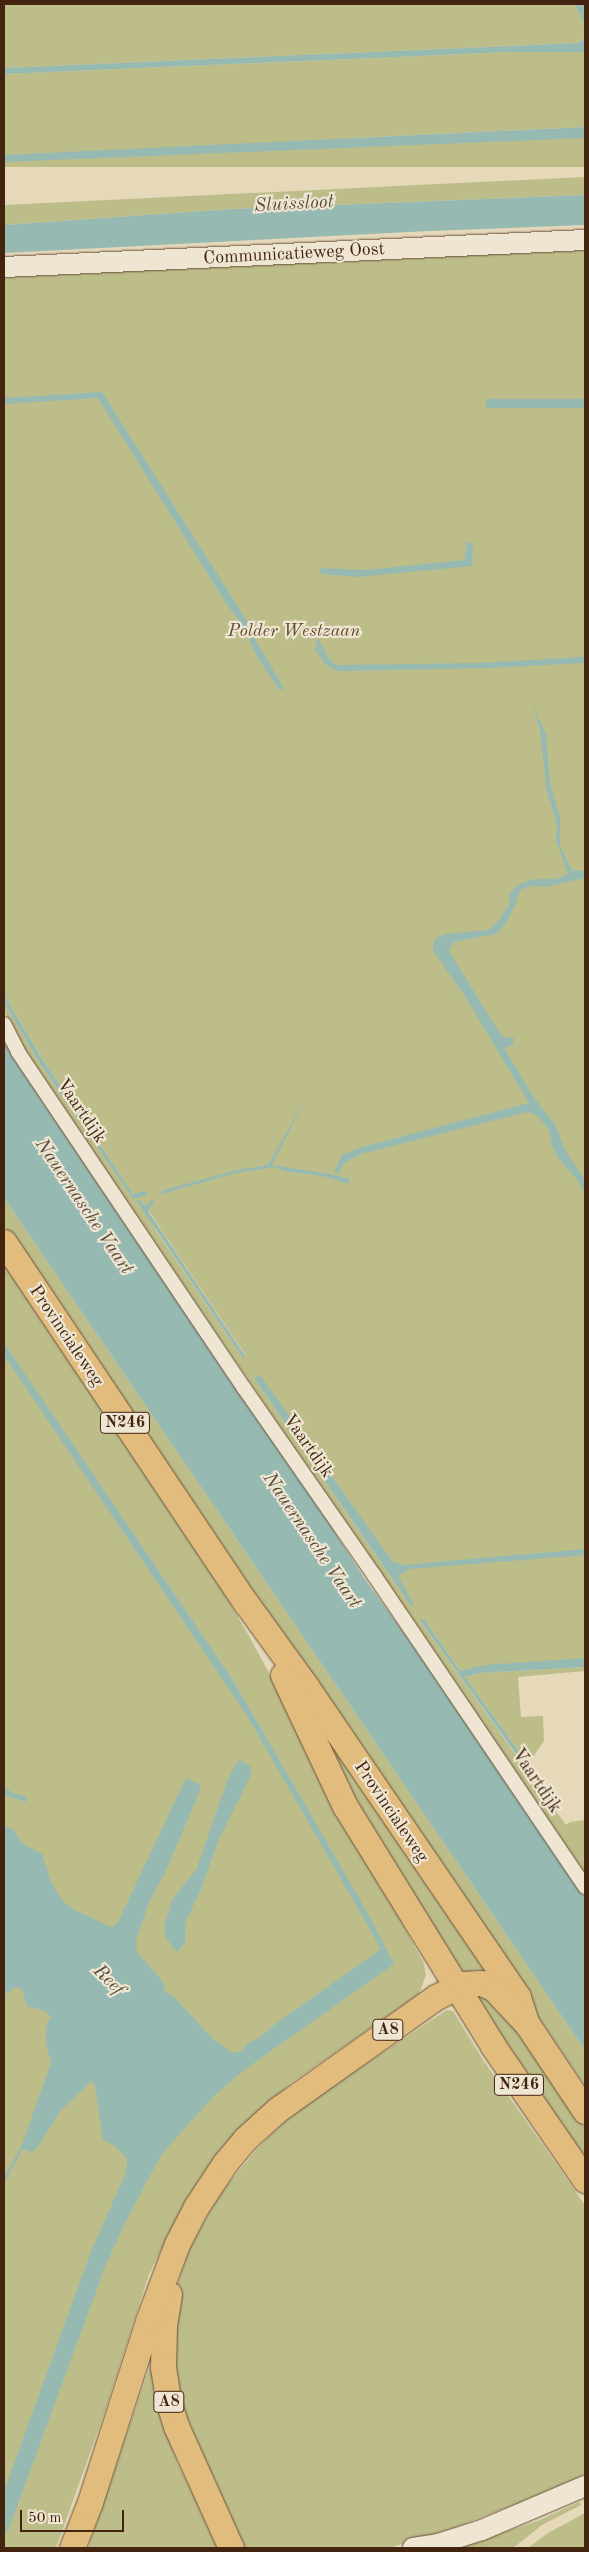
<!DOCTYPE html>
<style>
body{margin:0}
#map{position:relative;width:589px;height:2552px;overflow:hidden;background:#e5d9ba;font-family:"Old Standard TT",serif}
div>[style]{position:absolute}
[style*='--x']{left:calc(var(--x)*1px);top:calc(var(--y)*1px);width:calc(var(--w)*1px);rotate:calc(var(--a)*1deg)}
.green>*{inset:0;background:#bdbd8a;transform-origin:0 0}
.water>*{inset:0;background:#96bab2;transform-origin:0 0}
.roads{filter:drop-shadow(0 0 1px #6c513a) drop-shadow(0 0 1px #6c513a)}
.street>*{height:14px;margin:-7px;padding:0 7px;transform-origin:7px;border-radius:7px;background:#eee6d2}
.secondary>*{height:20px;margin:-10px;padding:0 10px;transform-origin:10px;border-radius:10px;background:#eee6d2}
.highway>*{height:25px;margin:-12.5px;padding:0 12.5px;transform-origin:12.5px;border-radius:12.5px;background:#e2bc7d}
span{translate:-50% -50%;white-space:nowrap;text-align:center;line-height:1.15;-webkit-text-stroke:4.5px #eee6d2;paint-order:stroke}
.shield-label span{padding:1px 4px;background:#eee6d2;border:1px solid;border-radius:4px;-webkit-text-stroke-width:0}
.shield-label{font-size:16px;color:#43240f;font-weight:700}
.street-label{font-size:18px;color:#43240f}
.park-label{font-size:18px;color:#624a2e;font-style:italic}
.water-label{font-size:19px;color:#584a38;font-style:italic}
.frame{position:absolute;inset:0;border:5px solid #43240f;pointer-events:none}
.scale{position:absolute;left:20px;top:2510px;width:104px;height:22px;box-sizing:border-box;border:2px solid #43240f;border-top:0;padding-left:6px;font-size:15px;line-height:18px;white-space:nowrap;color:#43240f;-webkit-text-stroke:4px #eee6d2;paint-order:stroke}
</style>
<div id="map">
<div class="green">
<i style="clip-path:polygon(4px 4px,575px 4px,585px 26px,585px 39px,578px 43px,4px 68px)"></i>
<i style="clip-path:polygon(511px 52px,585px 52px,585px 127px,4px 155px,4px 74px)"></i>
<i style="left:585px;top:138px;width:29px;height:581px;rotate:90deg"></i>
<i style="clip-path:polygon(585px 177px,585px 195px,232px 209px,4px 225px,4px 205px)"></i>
<i style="clip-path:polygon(evenodd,585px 243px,585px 1663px,460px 1671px,424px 1619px,419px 1619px,566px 1825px,570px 1822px,585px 1820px,585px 1877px,24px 1050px,4px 1010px,4px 1002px,37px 1059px,133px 1198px,138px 1197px,133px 1194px,41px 1057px,4px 995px,4px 275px,585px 243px,140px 1200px,148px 1210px,246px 1356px,243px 1358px,155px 1229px,140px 1200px,585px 243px,254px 1378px,399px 1579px,413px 1605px,395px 1583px,254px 1378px)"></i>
<i style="clip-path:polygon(4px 1198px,585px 2050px,585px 2086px,4px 1225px)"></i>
<i style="clip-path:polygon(evenodd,4px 1256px,196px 1545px,253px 1643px,424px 1964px,426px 1975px,419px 1994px,291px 2083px,253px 2118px,169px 2235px,149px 2274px,104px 2414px,56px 2548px,4px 2548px,4px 1256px,92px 1474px,233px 1680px,272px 1748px,92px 1474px)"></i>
<i style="clip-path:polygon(585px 1667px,585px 1671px,518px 1677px,521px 1717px,543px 1716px,544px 1741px,528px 1764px,465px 1677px,480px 1673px)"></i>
<i style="clip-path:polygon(323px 1731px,488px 1972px,476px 1970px,457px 1975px,353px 1794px)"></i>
<i style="clip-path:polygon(471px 1993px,481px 1994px,507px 2012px,585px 2128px,585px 2164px)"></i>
<i style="clip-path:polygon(447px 2010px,453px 2011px,483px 2060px,585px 2205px,585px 2474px,539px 2495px,456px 2527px,389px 2548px,236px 2548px,174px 2406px,176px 2289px,190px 2247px,219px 2195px,257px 2149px,286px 2120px,316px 2097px)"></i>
<i style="clip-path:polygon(150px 2366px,153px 2368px,161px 2418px,178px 2464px,222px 2548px,88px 2548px)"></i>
<i style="clip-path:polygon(579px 2502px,581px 2505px,542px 2525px,513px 2548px,454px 2548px,538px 2521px)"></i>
<i style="clip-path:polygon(585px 2513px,585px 2548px,528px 2548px,548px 2533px)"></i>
</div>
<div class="water">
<i style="clip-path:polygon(575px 4px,585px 4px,585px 26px)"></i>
<i style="clip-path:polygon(585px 39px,585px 52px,511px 52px,4px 74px,4px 68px,578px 43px)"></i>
<i style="clip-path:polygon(585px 127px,585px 138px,4px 162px,4px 155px)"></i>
<i style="clip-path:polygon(585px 195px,585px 225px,429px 231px,4px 253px,4px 225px,232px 209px)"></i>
<i style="clip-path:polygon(102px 392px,249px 624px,255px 639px,285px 690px,279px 689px,259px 660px,240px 622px,225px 602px,98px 398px,4px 404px,4px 398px)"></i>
<i style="left:585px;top:399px;width:9px;height:99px;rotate:90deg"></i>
<i style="clip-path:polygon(467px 542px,473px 543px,472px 566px,358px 577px,321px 574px,320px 568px,366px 570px,464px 560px)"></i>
<i style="clip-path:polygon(318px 637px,328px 658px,336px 665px,479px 663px,585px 657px,585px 663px,490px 668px,337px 671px,325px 664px,315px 649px)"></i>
<i style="clip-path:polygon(533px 705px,546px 734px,550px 784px,560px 817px,560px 847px,572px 870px,585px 871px,585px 878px,546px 887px,531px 886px,520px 890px,514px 908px,504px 926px,496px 934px,453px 942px,449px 951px,499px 1032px,505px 1038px,514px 1037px,513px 1044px,504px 1048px,535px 1099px,556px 1126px,565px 1150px,585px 1180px,585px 1195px,578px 1181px,558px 1158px,552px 1146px,549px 1130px,537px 1115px,527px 1112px,361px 1154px,344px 1163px,338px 1174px,334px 1172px,342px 1155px,362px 1147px,529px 1103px,468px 1001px,434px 952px,433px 945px,435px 939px,446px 934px,488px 930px,499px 920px,509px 905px,510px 894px,517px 885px,534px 879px,555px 879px,568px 874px,556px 841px,557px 825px,547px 792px,540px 731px)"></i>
<i style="clip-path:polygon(4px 995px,41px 1057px,133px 1194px,146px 1191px,147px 1195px,133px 1199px,37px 1059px,4px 1002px)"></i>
<i style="clip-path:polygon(4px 1042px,90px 1172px,278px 1443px,364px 1578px,454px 1702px,585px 1897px,585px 2050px,4px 1198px)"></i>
<i style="clip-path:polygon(307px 1096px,272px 1165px,330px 1174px,349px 1179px,349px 1184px,322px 1176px,284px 1171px,277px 1167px,236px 1173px,162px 1194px,161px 1191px,236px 1170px,268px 1165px)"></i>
<i style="clip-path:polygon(136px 1200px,140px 1200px,145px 1206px,152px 1200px,155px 1202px,148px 1211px,246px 1357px,243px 1358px)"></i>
<i style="clip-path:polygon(4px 1343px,233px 1680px,370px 1917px,394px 1964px,244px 2070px,213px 2097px,161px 2155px,124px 2225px,105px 2267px,11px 2523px,4px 2538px,4px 2491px,90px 2254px,126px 2172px,127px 2159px,115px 2146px,103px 2140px,95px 2086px,92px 2081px,61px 2110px,37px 2148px,32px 2152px,22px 2149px,4px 2184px,4px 2178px,23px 2142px,51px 2063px,46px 2045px,46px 2026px,51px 2016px,43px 2010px,29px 2007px,25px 2002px,22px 1989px,16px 1987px,4px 1995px,4px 1826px,14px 1830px,22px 1843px,42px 1854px,51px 1882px,62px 1900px,73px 1909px,111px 1927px,117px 1924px,186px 1778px,200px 1784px,199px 1793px,165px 1873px,150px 1900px,136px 1941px,137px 1952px,163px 1982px,165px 1992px,173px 1996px,213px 2039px,233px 2053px,242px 2051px,248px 2043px,256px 2040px,278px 2022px,381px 1949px,249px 1719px,20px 1379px,4px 1355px)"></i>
<i style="clip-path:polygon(260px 1375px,393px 1562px,403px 1565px,585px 1549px,585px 1555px,409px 1569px,398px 1576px,414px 1604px,411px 1606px,254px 1378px)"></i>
<i style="clip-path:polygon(419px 1619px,424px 1619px,460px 1671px,485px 1665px,585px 1658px,585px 1667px,480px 1673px,465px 1677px,528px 1764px,524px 1765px)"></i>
<i style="clip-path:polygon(240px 1760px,252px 1768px,250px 1777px,219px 1839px,201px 1889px,186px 1921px,185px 1943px,177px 1952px,165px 1937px,164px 1926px,173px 1898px,196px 1870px,228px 1779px,237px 1762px)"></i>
<i style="clip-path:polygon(4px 1787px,13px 1793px,27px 1797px,26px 1802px,4px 1795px)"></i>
</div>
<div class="roads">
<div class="street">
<i style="--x:4;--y:1024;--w:31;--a:63"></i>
<i style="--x:18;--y:1052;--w:405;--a:56.1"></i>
<i style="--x:244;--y:1388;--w:228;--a:55.2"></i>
<i style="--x:374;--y:1575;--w:377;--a:55.9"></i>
</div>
<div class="secondary">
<i style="--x:4;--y:267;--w:582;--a:-2.66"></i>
<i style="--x:413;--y:2548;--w:25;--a:-9"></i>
<i style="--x:438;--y:2544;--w:46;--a:-17.7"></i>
<i style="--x:482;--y:2530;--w:112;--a:-23.1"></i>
</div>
<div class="highway">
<i style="--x:4;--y:1242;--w:435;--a:56.2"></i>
<i style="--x:246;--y:1603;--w:102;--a:54.1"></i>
<i style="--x:306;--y:1686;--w:376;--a:55.7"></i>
<i style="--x:518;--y:1997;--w:28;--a:72"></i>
<i style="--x:283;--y:1675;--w:145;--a:64.7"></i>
<i style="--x:345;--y:1806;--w:282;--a:58.3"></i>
<i style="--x:493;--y:2046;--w:163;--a:55.5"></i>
<i style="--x:169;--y:2294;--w:32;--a:99"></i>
<i style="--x:164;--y:2326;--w:41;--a:91.4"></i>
<i style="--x:163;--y:2367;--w:37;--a:81"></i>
<i style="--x:169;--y:2404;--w:23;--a:72"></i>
<i style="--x:176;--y:2426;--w:134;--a:65.7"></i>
<i style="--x:72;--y:2548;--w:49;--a:-68.6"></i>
<i style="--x:90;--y:2502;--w:190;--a:-72.2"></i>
<i style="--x:148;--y:2321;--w:82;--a:-69.4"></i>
<i style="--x:177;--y:2244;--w:42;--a:-62.8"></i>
<i style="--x:196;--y:2207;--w:53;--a:-56.6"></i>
<i style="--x:225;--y:2163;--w:31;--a:-50"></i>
<i style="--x:245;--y:2139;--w:43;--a:-42.2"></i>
<i style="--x:277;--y:2110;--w:195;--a:-35.4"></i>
<i style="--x:436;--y:1997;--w:30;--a:-26"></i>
<i style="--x:463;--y:1984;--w:18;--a:-3"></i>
<i style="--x:481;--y:1983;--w:13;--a:23"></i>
<i style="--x:493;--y:1988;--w:50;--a:46.6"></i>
<i style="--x:527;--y:2024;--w:105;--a:56.3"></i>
</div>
</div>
<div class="shield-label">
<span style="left:125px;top:1423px">N246</span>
<span style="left:388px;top:2030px">A8</span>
<span style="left:519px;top:2085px">N246</span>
<span style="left:169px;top:2402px">A8</span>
</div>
<div class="street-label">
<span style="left:294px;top:254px;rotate:-3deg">Communicatieweg Oost</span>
<span style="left:81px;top:1111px;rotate:56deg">Vaartdijk</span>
<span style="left:66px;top:1336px;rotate:56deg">Provincialeweg</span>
<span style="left:308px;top:1446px;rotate:55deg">Vaartdijk</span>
<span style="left:536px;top:1781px;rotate:56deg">Vaartdijk</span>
<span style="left:391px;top:1812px;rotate:56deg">Provincialeweg</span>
</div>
<div class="park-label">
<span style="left:294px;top:631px">Polder Westzaan</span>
</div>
<div class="water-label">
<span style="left:294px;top:205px;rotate:-3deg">Sluissloot</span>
<span style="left:83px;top:1207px;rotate:56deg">Nauernasche Vaart</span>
<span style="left:311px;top:1541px;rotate:56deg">Nauernasche Vaart</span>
<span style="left:108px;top:1981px;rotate:45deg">Reef</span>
</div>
<div class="frame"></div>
<div class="scale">50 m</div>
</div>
